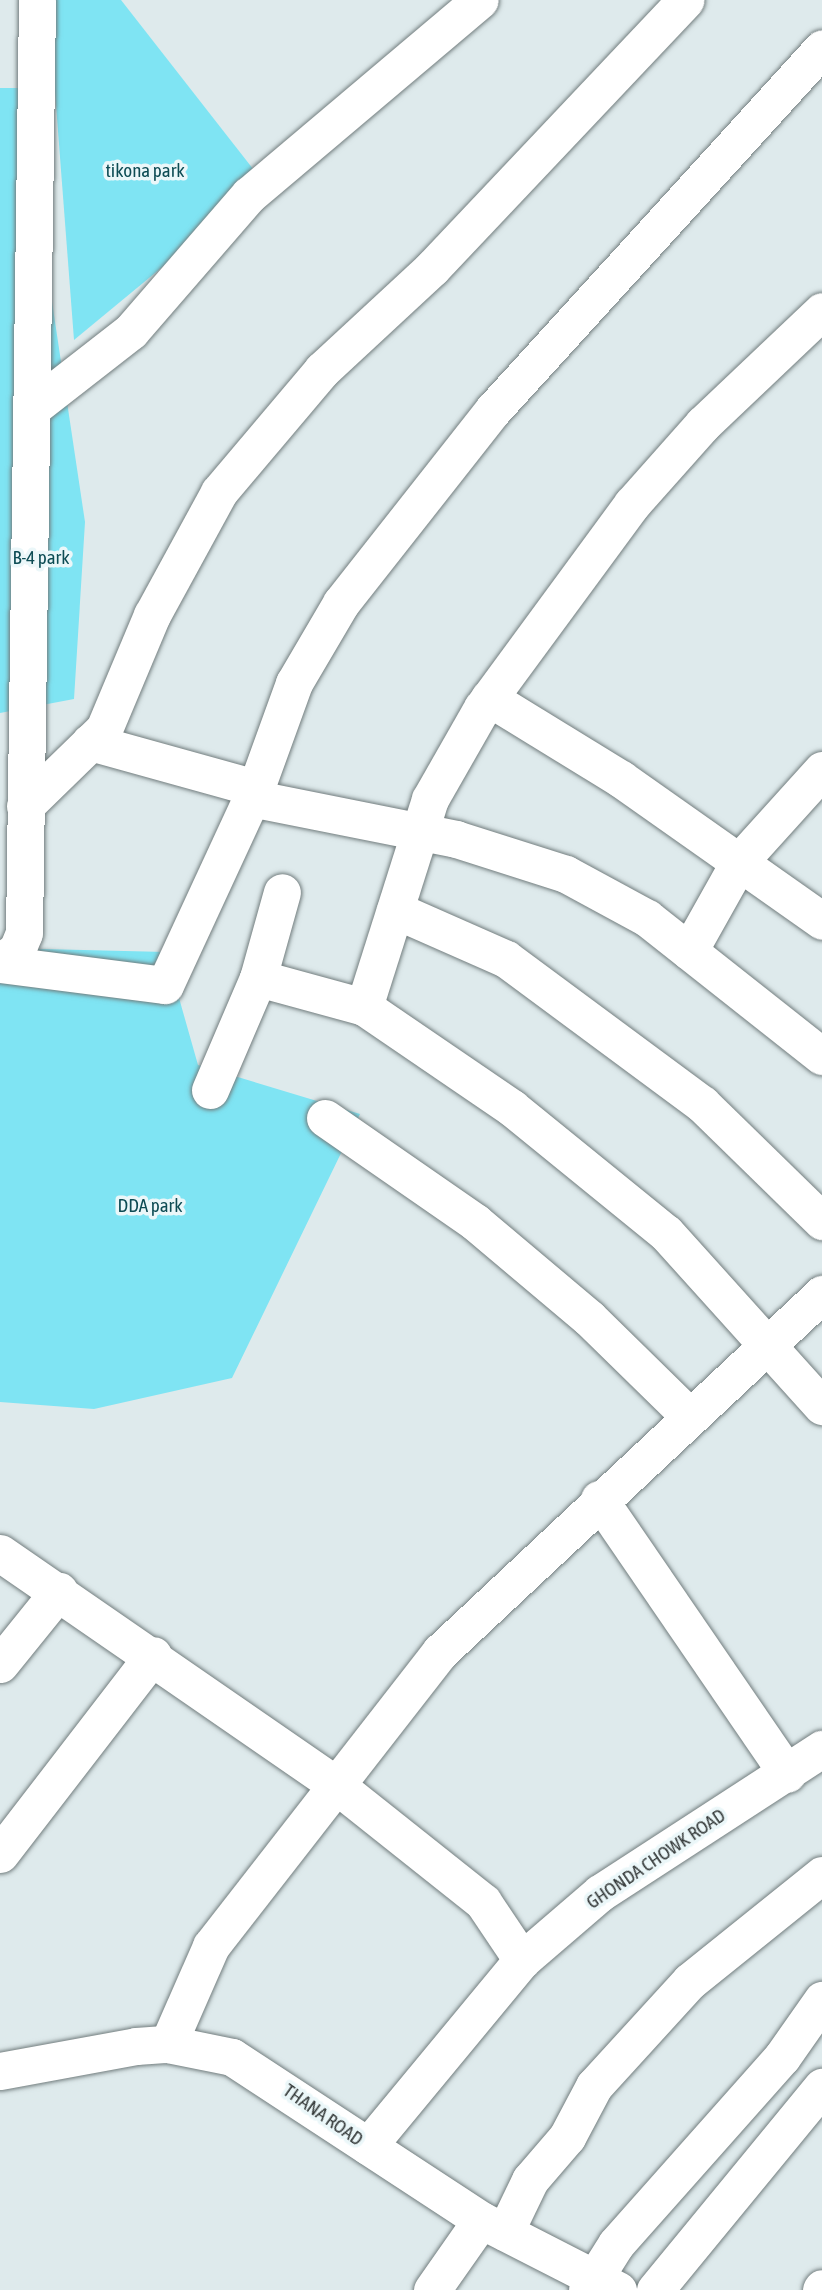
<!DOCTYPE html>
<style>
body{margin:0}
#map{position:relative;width:822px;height:2290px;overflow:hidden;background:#deeaec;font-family:"Asap Condensed",sans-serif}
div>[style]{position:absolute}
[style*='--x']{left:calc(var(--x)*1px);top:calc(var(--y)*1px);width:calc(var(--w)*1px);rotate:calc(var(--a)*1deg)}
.green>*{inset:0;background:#7fe4f3}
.roads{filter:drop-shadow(0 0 2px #727d7e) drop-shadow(0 0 2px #727d7e)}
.minor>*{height:37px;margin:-18.5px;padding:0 18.5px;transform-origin:18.5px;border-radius:18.5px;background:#fff}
span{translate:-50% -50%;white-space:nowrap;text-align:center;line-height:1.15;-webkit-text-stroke:7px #ebf7f9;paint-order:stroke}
.park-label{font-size:19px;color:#0d4c54}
.street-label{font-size:19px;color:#343939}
</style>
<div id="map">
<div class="green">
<i style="clip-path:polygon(48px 0,121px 0,264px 183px,74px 340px)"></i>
<i style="clip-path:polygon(0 88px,20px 88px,85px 522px,74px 699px,0 713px)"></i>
<i style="clip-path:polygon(0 948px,166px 952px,198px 1065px,360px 1114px,232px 1378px,94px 1409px,0 1402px)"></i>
</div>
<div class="roads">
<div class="minor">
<i style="--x:36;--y:405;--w:120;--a:-37.9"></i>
<i style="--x:131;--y:331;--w:180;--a:-49.1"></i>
<i style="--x:249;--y:195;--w:302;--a:-40.2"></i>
<i style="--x:489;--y:698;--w:155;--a:31.5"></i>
<i style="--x:621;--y:779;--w:246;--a:35.2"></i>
<i style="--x:90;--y:742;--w:172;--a:15.5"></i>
<i style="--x:251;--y:798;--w:209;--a:11.3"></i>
<i style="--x:456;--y:839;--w:115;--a:17.7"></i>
<i style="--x:566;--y:874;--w:92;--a:28.5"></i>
<i style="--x:647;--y:918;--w:223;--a:38.3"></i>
<i style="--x:25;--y:806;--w:110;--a:-44.3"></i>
<i style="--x:104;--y:729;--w:124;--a:-67.2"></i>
<i style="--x:152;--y:615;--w:140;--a:-61.4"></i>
<i style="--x:219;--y:492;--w:160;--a:-49.8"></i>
<i style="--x:322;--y:370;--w:150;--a:-42.8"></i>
<i style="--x:432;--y:268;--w:369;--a:-46.6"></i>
<i style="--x:395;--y:910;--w:121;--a:23.8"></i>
<i style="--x:506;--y:959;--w:244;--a:36.5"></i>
<i style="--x:702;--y:1104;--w:168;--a:44.3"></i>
<i style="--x:689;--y:951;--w:102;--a:-60.7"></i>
<i style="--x:739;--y:862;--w:124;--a:-47.9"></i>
<i style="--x:0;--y:962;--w:21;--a:-35"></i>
<i style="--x:17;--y:950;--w:18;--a:-68"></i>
<i style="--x:24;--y:933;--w:933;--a:-89.2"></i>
<i style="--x:0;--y:964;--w:166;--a:7.3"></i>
<i style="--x:165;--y:985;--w:217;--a:-65.2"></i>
<i style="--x:256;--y:788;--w:112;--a:-70.1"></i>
<i style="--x:294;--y:683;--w:93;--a:-59.6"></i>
<i style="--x:341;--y:603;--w:246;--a:-51.8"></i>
<i style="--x:493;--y:410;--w:489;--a:-47.7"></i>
<i style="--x:258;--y:978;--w:110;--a:15.3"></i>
<i style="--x:364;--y:1007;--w:218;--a:-72.4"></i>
<i style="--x:430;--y:799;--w:105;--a:-60.3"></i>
<i style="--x:482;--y:708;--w:253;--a:-53.7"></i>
<i style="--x:632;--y:504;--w:107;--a:-48.4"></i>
<i style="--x:703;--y:424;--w:164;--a:-43.5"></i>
<i style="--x:364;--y:1007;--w:179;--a:34.3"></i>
<i style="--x:512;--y:1108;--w:198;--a:39.1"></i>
<i style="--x:666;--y:1233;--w:233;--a:48"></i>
<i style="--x:210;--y:1090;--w:122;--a:-66.8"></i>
<i style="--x:258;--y:978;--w:89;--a:-74.4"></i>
<i style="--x:325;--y:1118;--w:183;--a:34.7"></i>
<i style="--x:475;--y:1222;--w:149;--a:40.1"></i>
<i style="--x:589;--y:1318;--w:137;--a:44.4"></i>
<i style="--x:599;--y:1499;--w:333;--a:55.6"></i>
<i style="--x:0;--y:1553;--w:408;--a:34.6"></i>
<i style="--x:336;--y:1785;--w:188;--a:38.5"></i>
<i style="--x:483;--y:1902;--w:70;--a:56.1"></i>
<i style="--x:0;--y:1664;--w:94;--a:-51.1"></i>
<i style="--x:0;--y:1854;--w:251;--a:-52.4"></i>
<i style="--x:168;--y:2044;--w:107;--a:-66.3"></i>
<i style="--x:211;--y:1946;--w:373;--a:-52.1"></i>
<i style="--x:440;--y:1652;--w:524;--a:-43.14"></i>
<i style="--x:0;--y:2071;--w:138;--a:-10.4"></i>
<i style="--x:136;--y:2046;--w:32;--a:-4"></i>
<i style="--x:168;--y:2044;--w:65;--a:11.5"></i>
<i style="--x:232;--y:2057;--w:298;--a:33.2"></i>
<i style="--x:481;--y:2220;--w:154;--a:27.1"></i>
<i style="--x:368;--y:2146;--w:241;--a:-50.4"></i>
<i style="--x:522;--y:1960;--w:103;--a:-40.7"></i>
<i style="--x:600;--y:1893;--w:265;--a:-33"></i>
<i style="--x:505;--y:2232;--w:58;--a:-64.3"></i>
<i style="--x:530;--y:2180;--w:57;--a:-49.3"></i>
<i style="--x:567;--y:2137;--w:58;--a:-62.1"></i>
<i style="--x:594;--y:2086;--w:142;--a:-47.6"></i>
<i style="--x:690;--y:1981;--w:169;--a:-38.8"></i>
<i style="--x:432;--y:2290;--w:85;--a:-55"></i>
<i style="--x:587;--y:2290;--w:54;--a:-57.8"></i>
<i style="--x:616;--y:2244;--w:250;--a:-48.4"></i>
<i style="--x:782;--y:2057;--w:70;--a:-54.9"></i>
<i style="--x:655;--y:2290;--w:263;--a:-50.6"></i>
<i style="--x:821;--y:2290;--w:2;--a:-63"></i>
</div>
</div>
<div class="park-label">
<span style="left:145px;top:171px">tikona park</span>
<span style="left:41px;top:558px">B-4 park</span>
<span style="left:150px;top:1206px">DDA park</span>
</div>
<div class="street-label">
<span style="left:656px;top:1859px;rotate:-34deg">GHONDA CHOWK ROAD</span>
<span style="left:323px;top:2115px;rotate:35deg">THANA ROAD</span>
</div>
</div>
